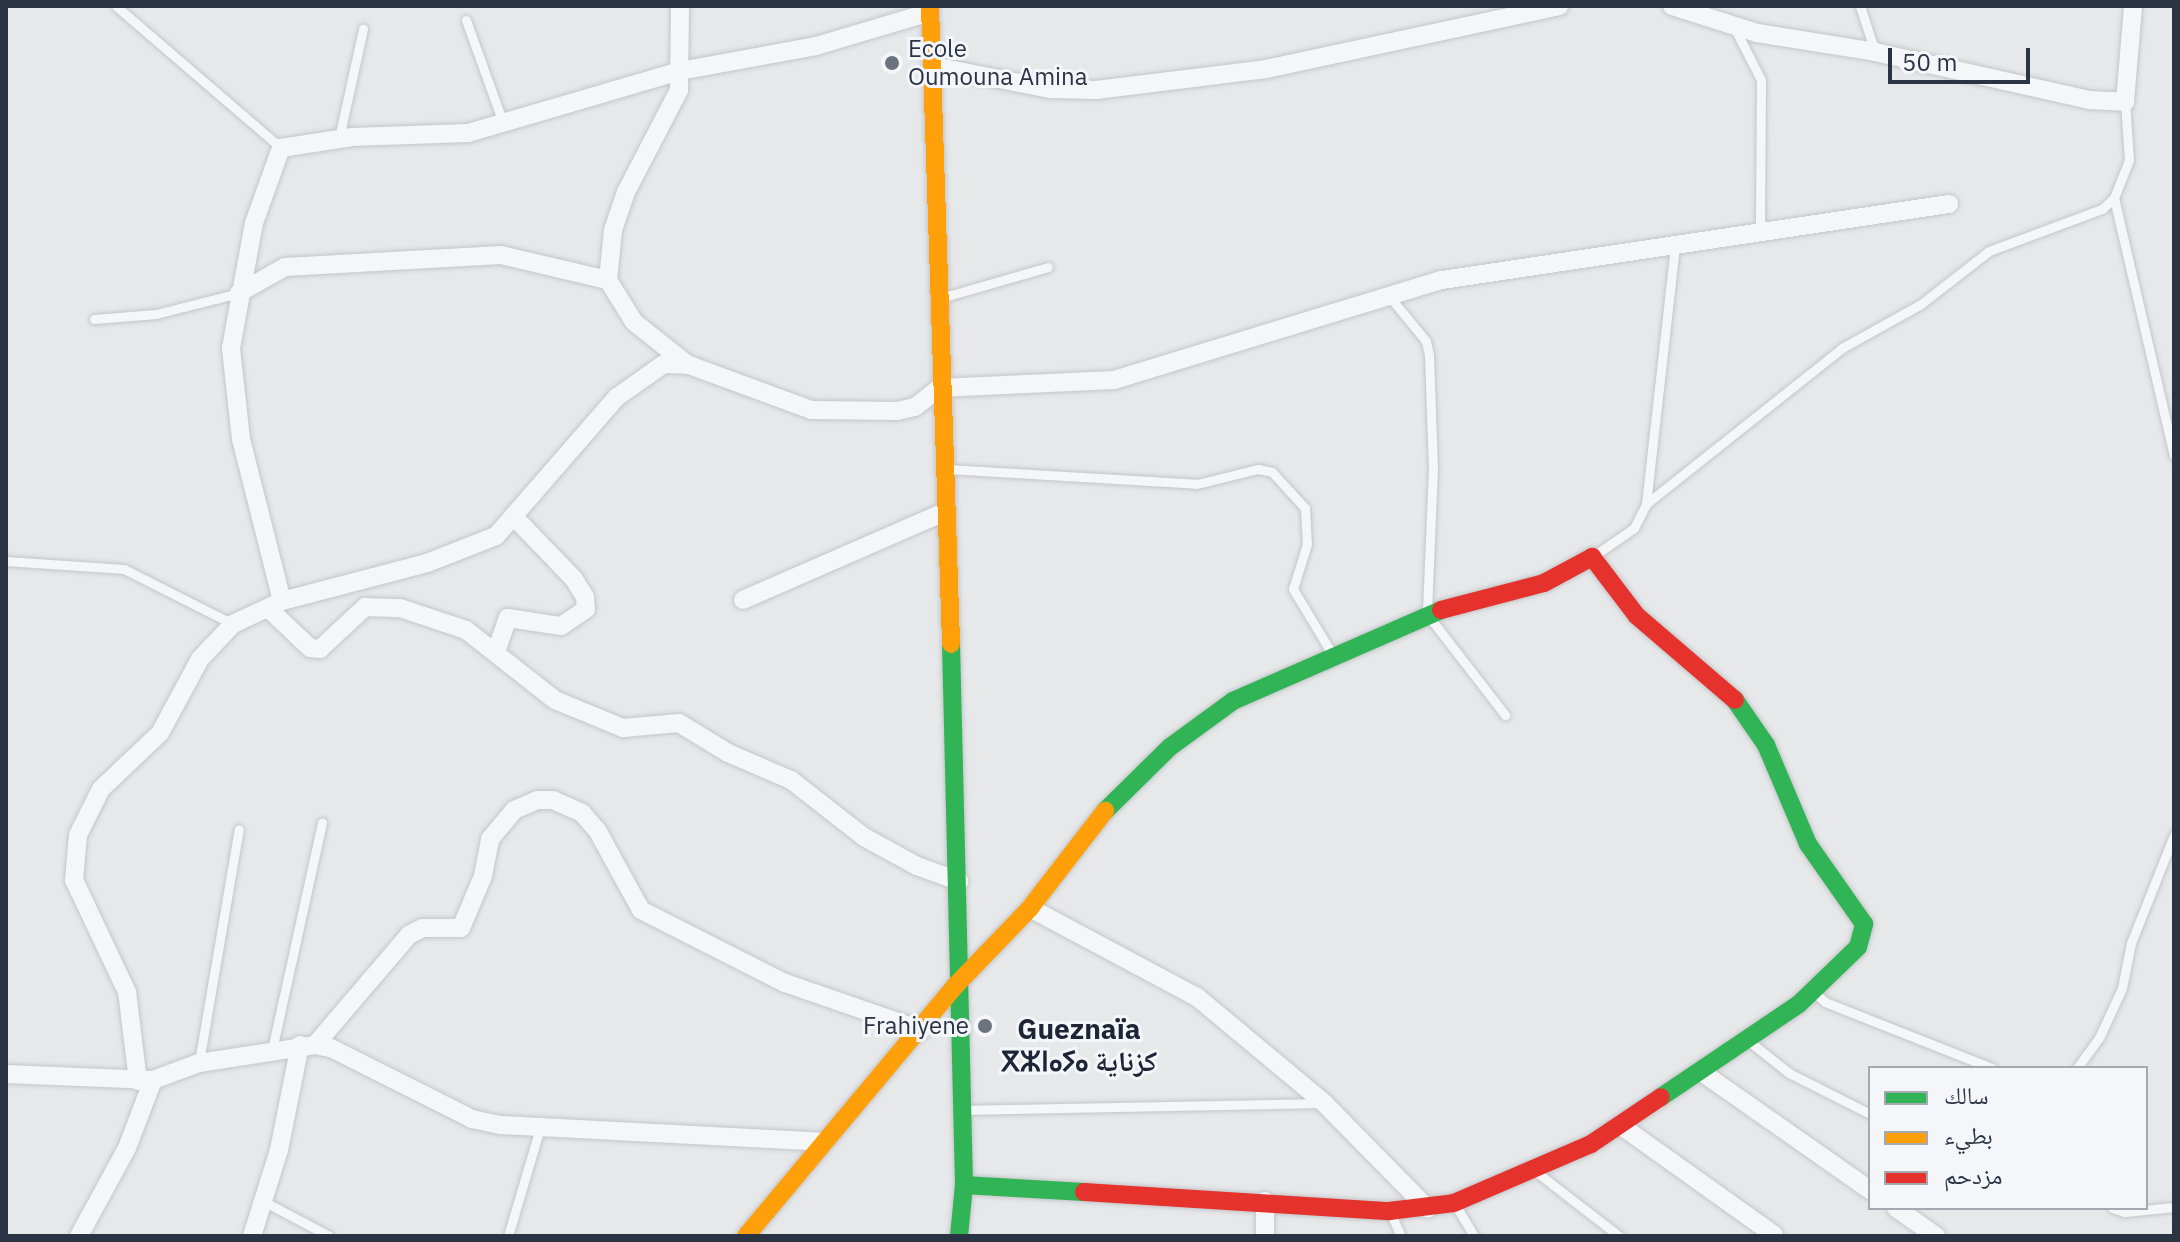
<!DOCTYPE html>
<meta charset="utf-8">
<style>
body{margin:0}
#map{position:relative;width:2180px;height:1242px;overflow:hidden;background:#e6e8ea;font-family:"IBM Plex Sans","Noto Naskh Arabic","Noto Sans Tifinagh",sans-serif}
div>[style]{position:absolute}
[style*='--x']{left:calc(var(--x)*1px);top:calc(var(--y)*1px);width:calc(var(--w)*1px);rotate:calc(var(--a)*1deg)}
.roads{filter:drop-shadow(0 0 2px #c4c6c8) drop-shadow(0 0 2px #c4c6c8)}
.lane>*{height:9px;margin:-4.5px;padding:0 4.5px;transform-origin:4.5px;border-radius:4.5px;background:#f5f6f7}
.street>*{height:18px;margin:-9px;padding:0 9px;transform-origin:9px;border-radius:9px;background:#f5f6f7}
.fast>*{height:18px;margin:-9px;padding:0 9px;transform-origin:9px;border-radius:9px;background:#30b455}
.slow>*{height:18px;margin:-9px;padding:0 9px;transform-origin:9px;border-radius:9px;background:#ff9f0a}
.jam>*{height:18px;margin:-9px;padding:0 9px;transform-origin:9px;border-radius:9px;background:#e5322d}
.dots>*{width:22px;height:22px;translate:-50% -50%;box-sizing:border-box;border:4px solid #f4f6f9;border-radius:50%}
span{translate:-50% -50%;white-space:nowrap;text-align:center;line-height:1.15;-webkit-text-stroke:6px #f4f6f9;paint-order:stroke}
.poi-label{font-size:24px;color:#2b3445}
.left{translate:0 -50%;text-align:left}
.right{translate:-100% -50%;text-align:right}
.quarter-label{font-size:28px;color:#1d2536;font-weight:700}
.frame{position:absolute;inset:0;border:8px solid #2b3445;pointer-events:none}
.legend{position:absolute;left:1868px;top:1066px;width:280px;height:144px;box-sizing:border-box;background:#f4f6f9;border:2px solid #a4a8b1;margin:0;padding:10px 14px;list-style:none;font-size:24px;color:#2b3445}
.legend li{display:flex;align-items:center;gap:16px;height:40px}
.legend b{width:40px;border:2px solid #a4a8b1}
.scale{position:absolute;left:1888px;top:48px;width:142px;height:36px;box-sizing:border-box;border:4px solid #2b3445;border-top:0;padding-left:10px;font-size:24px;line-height:28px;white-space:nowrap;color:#2b3445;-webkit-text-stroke:6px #f4f6f9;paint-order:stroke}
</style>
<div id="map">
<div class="roads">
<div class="lane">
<i style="--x:116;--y:6;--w:218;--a:40.7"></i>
<i style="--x:1860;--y:6;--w:48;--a:71.9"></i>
<i style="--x:466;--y:20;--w:109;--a:70.2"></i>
<i style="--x:1734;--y:27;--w:59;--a:63"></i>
<i style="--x:1761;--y:80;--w:153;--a:90.4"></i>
<i style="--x:339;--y:138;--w:112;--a:-77.6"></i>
<i style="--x:2114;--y:198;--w:264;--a:76.9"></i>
<i style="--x:1389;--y:296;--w:58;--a:50.6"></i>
<i style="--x:1426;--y:341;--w:14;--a:78"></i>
<i style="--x:1429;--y:355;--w:113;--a:88"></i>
<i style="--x:1433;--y:468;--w:146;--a:92.4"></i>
<i style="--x:1427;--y:614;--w:128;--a:52.3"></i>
<i style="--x:944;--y:297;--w:108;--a:-16.1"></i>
<i style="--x:94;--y:319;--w:62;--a:-4.6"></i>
<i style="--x:156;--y:314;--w:86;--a:-14.2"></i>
<i style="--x:947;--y:469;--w:250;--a:3.4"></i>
<i style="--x:1197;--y:484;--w:63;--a:-13.8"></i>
<i style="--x:1258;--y:469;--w:14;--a:12"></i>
<i style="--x:1272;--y:472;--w:49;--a:47.5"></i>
<i style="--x:1305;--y:508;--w:36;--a:87"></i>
<i style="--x:1307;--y:544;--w:47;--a:107.3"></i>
<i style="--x:1293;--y:589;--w:79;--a:58.9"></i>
<i style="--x:1646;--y:504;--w:259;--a:-83.6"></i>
<i style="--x:1595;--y:555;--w:47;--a:-34.7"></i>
<i style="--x:1634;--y:528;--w:27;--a:-63"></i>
<i style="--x:1646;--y:504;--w:251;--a:-38.5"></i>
<i style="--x:1842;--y:348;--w:90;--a:-29.1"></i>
<i style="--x:1921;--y:304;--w:86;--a:-37.9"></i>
<i style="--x:1989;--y:251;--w:121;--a:-20.4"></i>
<i style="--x:2102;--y:209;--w:16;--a:-43"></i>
<i style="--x:2114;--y:198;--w:41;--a:-68.5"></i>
<i style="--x:2129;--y:160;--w:58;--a:-93.9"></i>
<i style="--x:6;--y:561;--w:118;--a:3.9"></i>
<i style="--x:124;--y:569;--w:122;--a:26.8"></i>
<i style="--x:1815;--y:993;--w:13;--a:42"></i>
<i style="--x:1825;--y:1002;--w:180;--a:21.6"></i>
<i style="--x:1750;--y:1042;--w:50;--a:38.5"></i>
<i style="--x:1789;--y:1073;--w:91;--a:26.8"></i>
<i style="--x:272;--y:1050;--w:233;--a:-77.6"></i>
<i style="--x:199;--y:1062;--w:236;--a:-80.3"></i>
<i style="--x:2077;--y:1068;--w:37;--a:-54"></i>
<i style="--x:2099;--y:1038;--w:55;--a:-65.3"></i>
<i style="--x:2122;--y:988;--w:46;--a:-78.7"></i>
<i style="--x:2131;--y:943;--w:116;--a:-68.3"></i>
<i style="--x:964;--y:1110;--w:357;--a:-1.1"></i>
<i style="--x:1535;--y:1171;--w:106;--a:37.7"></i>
<i style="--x:263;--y:1201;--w:75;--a:27.9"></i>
<i style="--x:1456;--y:1206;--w:35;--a:59"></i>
<i style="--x:2112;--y:1208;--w:14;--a:17"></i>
<i style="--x:2125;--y:1212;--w:49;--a:-5.8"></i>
<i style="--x:1391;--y:1214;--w:24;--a:66"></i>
<i style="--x:508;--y:1236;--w:113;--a:-73.5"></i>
</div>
<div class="street">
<i style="--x:1672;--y:6;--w:89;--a:17.6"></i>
<i style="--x:1757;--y:33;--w:120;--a:9.1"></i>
<i style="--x:1875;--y:52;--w:220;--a:12.6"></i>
<i style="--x:2090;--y:100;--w:35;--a:3"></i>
<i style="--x:2125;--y:102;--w:96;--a:-85.2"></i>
<i style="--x:933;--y:66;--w:119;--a:11.1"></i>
<i style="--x:1050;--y:89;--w:46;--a:1.2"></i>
<i style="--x:1096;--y:90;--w:171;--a:-7"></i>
<i style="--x:1266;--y:69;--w:300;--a:-12.1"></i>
<i style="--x:608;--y:280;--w:50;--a:-84.3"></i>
<i style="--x:613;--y:230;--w:40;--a:-71.1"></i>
<i style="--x:626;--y:192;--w:115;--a:-62.5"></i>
<i style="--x:679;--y:90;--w:84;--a:-89.3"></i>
<i style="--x:239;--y:293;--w:53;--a:-29.5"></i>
<i style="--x:285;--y:267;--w:216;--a:-3.2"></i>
<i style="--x:501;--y:255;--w:110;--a:13.2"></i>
<i style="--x:608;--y:280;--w:49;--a:58.2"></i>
<i style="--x:634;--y:322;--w:69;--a:38.5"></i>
<i style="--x:743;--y:600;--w:219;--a:-23.6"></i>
<i style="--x:282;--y:601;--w:167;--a:-104.2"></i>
<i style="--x:241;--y:439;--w:92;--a:-96.3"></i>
<i style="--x:231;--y:348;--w:127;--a:-79.6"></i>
<i style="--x:254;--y:223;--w:80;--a:-70.2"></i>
<i style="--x:281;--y:148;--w:72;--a:-8.8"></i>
<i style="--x:352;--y:137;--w:116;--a:-2"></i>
<i style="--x:468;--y:133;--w:221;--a:-16.3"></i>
<i style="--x:680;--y:71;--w:138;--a:-10.4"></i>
<i style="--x:816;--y:46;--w:119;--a:-16.6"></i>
<i style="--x:268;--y:608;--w:58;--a:43.6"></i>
<i style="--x:310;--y:648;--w:10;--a:6"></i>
<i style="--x:320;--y:649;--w:62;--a:-43"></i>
<i style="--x:365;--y:607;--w:35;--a:2"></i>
<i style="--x:400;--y:608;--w:70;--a:18.4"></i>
<i style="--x:466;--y:630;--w:113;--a:38.2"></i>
<i style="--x:555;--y:700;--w:74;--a:22.4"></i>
<i style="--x:623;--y:728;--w:56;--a:-5.1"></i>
<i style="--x:679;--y:723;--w:57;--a:31.5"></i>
<i style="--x:728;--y:753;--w:69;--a:23.2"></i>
<i style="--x:791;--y:780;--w:93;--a:38"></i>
<i style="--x:864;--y:837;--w:60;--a:28.7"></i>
<i style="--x:917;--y:866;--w:45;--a:19.7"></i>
<i style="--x:496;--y:652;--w:36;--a:-71"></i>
<i style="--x:508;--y:618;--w:54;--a:8.6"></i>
<i style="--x:561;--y:626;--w:30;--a:-34"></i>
<i style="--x:586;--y:609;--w:12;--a:-95"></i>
<i style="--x:585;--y:597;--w:22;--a:-122"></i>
<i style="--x:573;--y:578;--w:83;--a:-134"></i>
<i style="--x:1030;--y:908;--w:189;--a:28.1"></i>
<i style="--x:1197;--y:997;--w:165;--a:39.8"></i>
<i style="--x:1324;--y:1103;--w:148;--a:45.5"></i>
<i style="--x:315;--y:1045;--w:145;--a:-49.5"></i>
<i style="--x:409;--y:935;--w:15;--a:-28"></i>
<i style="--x:422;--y:928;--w:39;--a:0"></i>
<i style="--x:461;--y:928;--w:56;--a:-67.1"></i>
<i style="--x:483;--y:876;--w:38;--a:-79"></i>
<i style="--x:490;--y:839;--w:38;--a:-50"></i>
<i style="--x:514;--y:810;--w:25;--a:-23"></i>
<i style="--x:537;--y:800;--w:16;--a:0"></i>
<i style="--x:553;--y:800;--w:32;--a:24"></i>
<i style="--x:582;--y:813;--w:23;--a:49"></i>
<i style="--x:597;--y:830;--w:91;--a:61.2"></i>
<i style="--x:641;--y:910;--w:161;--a:26.9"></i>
<i style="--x:785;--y:983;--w:144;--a:19.1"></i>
<i style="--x:1700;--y:1071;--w:208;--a:35"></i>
<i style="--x:6;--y:1074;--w:147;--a:2.3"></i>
<i style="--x:153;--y:1080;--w:49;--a:-20.3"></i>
<i style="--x:199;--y:1063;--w:117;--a:-8.8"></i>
<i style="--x:315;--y:1045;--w:16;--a:11"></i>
<i style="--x:331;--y:1048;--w:158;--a:26.7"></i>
<i style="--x:472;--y:1119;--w:30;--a:12"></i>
<i style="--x:501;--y:1125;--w:322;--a:3"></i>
<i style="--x:138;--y:1081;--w:90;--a:-97"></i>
<i style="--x:127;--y:992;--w:124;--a:-115.3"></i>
<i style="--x:74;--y:880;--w:45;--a:-84.9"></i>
<i style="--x:78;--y:835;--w:51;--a:-63.4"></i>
<i style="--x:101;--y:789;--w:81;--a:-43.5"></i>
<i style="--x:160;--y:733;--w:84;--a:-61.6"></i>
<i style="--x:200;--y:659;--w:48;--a:-46.7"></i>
<i style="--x:233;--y:624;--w:54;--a:-25.1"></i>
<i style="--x:282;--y:601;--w:150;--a:-14.7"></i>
<i style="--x:427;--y:563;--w:74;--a:-21.4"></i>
<i style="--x:496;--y:536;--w:184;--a:-49"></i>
<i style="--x:617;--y:397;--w:57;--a:-35.1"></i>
<i style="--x:664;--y:364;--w:25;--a:2"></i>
<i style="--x:689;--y:365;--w:130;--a:20.2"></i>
<i style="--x:811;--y:410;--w:86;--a:0.7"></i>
<i style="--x:897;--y:411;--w:18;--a:-13"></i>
<i style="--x:915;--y:407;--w:31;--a:-38"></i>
<i style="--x:939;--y:388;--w:175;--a:-2.6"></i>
<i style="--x:1114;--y:380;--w:343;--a:-17"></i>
<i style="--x:1442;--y:280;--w:513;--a:-8.53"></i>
<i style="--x:1620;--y:1125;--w:189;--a:35.5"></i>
<i style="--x:1896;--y:1208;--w:49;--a:35"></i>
<i style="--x:79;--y:1236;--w:100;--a:-61.4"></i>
<i style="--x:127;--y:1148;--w:73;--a:-69.1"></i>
<i style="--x:252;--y:1236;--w:90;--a:-72.6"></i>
<i style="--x:279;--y:1150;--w:107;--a:-78.7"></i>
<i style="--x:1265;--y:1236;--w:35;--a:-90"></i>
</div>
<div class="fast">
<i style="--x:951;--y:644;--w:541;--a:88.62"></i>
<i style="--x:964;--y:1185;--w:51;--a:95.6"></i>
<i style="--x:1105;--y:811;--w:91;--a:-44.6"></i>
<i style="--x:1170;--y:747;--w:78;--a:-36.1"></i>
<i style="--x:1233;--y:701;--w:227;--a:-23.6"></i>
<i style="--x:1661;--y:1097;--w:166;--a:-34"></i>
<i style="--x:1799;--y:1004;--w:82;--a:-44"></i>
<i style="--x:1858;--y:947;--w:24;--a:-75"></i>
<i style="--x:1864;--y:924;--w:98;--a:-125"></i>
<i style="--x:1808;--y:844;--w:108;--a:-113"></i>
<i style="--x:1766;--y:745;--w:55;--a:-124.6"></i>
<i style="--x:964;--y:1185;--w:120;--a:3.3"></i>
</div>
<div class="slow">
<i style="--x:930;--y:6;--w:638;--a:88.11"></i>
<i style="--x:746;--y:1236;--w:327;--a:-50.1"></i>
<i style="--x:956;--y:985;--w:107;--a:-46.1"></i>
<i style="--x:1030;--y:908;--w:123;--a:-52.3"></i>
</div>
<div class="jam">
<i style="--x:1441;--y:610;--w:106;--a:-14.7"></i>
<i style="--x:1544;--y:583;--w:55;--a:-28.4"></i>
<i style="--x:1592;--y:557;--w:74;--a:52.7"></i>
<i style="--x:1637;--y:616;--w:129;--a:40.6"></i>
<i style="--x:1084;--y:1192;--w:306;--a:3.6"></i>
<i style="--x:1389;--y:1211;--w:65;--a:-7"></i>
<i style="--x:1454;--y:1203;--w:149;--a:-23.3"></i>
<i style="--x:1591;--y:1144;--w:84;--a:-33.9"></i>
</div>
</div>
<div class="dots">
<i style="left:892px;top:63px;background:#6c737f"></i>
<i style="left:985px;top:1026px;background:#6c737f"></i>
</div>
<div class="poi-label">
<span class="left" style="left:908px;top:63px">Ecole<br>Oumouna Amina</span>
<span class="right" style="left:969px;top:1026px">Frahiyene</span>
</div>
<div class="quarter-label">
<span style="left:1079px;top:1045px">Gueznaïa<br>ⴳⵣⵏⴰⵢⴰ كزناية</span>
</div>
<div class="frame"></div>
<ul class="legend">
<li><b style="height:10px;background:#30b455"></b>سالك</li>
<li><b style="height:10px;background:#ff9f0a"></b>بطيء</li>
<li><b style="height:10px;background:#e5322d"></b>مزدحم</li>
</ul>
<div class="scale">50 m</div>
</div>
